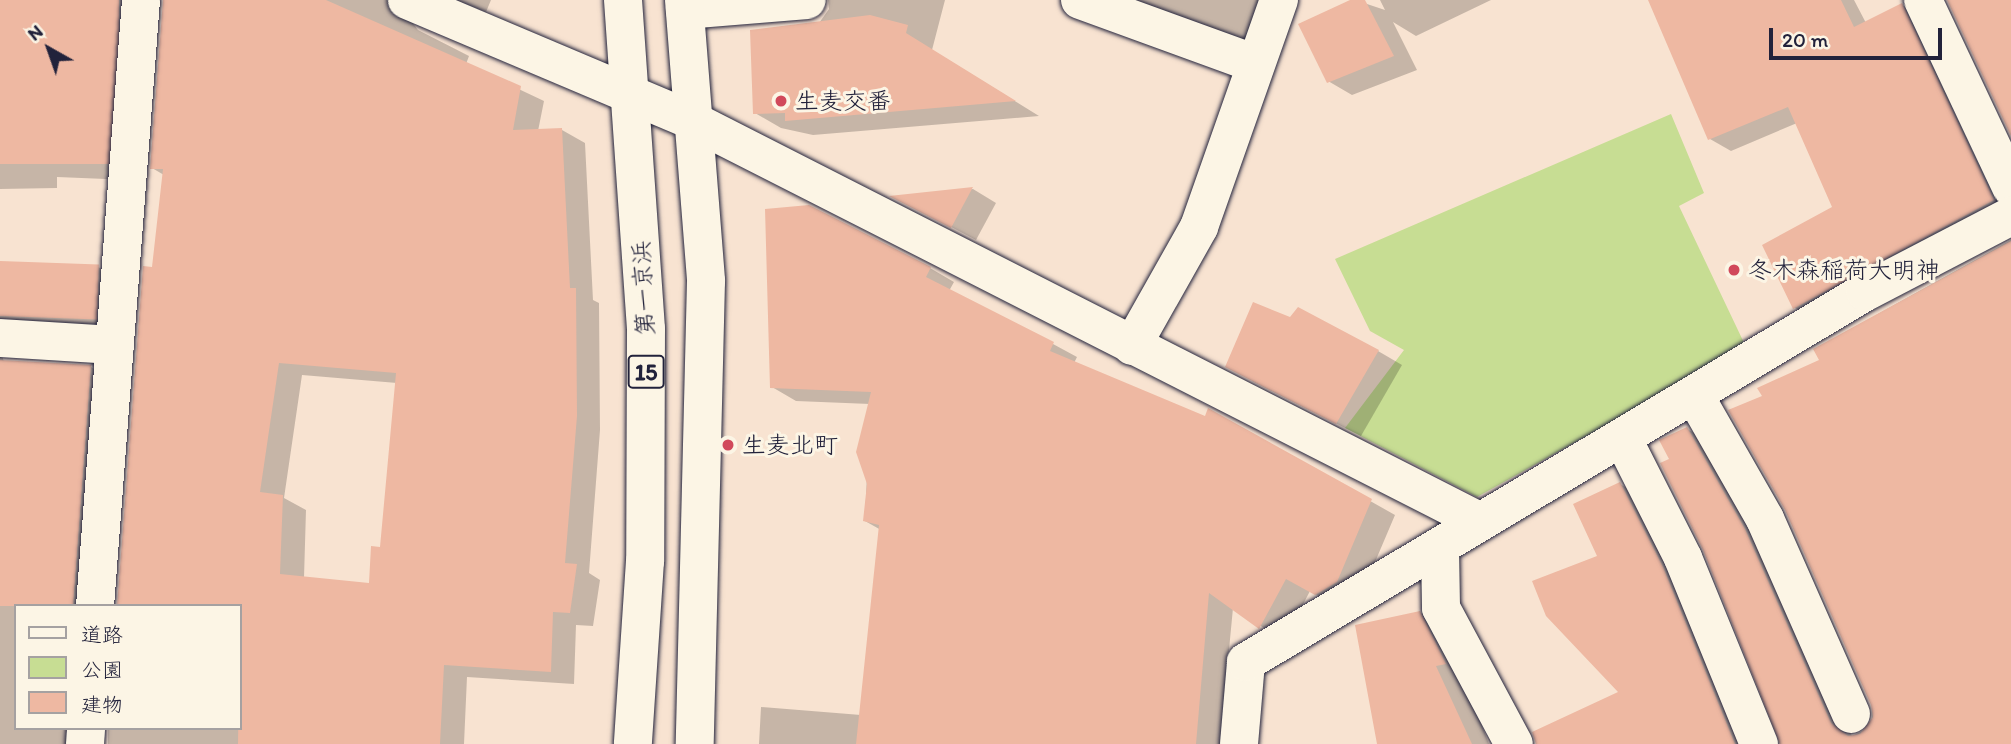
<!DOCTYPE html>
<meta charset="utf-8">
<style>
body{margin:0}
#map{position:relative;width:2011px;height:744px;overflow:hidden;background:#f8e3d1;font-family:Itim,"Klee One",sans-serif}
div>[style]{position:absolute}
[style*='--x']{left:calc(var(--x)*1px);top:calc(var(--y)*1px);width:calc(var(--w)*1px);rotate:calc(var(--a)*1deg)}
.green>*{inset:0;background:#c7dd93}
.shadow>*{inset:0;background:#0003}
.building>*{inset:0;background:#eeb8a2;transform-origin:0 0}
.roads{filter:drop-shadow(0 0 2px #22223b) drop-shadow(0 0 2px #22223b)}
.minor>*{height:38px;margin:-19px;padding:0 19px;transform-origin:19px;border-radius:19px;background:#fcf5e5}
.highway>*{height:38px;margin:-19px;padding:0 19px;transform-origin:19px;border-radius:19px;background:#fcf5e5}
.dots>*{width:19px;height:19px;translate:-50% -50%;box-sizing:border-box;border:4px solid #fcf5e5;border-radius:50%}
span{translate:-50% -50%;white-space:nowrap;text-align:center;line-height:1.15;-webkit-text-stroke:6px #fcf5e5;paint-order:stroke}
.shield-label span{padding:2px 5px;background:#fcf5e5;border:2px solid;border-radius:5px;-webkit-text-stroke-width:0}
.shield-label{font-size:23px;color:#22223b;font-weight:700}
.poi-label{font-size:24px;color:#22223b}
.left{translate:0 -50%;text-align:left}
.street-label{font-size:24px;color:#22223b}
.legend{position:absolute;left:14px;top:604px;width:228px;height:126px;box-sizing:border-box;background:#fcf5e5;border:2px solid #a5a1a1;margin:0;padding:9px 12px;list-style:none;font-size:21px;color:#22223b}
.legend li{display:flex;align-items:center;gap:14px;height:35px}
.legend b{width:35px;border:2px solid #a5a1a1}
.north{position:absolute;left:14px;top:14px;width:70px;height:70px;-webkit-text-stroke:5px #fcf5e5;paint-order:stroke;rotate:320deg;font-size:19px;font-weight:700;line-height:28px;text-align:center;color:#22223b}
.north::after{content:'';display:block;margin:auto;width:24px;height:32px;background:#22223b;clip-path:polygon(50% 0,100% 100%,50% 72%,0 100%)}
.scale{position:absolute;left:1769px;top:28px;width:173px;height:32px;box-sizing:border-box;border:4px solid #22223b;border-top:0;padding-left:9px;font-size:21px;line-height:24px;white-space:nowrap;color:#22223b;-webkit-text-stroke:5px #fcf5e5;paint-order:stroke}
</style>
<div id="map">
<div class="green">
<i style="clip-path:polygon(1671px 114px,1704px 193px,1679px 206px,1746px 347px,1477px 497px,1345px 428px,1404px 350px,1370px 331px,1335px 259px)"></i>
</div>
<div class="shadow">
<i style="clip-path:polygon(0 0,147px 0,130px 180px,57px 177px,57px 188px,0 189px)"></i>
<i style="clip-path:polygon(evenodd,164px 0,415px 0,408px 17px,418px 30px,469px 56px,466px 64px,544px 101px,538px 131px,562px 130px,585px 143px,593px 300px,599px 303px,600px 430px,589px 573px,600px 580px,593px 626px,576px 625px,574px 684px,467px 677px,464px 744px,108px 744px,108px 728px,240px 728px,240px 606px,153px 269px,164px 175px,152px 168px,164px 0,302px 375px,397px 383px,381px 549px,370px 585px,304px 578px,306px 510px,284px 498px,302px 375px)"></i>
<i style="clip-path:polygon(455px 0,491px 0,486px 12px)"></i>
<i style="clip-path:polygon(828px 0,945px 0,932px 50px,1039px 116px,813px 135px,781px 128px,755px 113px,829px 9px)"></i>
<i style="clip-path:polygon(1129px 0,1267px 0,1253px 44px)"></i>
<i style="clip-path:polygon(1355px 0,1385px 10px,1380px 0,1491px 0,1416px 36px,1393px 22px,1417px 70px,1352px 95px,1328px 81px)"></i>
<i style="clip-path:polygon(1649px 0,1854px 0,1866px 23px,1902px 5px,1923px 17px,2011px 205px,1816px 320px,1795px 308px,1764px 246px,1835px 208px,1797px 123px,1731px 151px,1710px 139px)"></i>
<i style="clip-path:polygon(973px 189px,996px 203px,976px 240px,894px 197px)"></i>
<i style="clip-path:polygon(2011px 240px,2011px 744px,1780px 744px,1671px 459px,1687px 429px,1709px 441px,1766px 543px,1852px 736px,1871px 727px,1873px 705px,1764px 397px,1821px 361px,1815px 349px)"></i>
<i style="clip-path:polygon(0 262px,98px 267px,122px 280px,118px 334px,1px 352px,4px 362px,91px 367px,114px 381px,97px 606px,16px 606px,16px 728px,92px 728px,90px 744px,0 744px)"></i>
<i style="clip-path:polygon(930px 268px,954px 282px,949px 291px,1053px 344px,1077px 357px,1074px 363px,1206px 418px,1209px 410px,1395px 515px,1361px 595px,1340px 608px,1310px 591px,1284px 641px,1233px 608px,1220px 744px,759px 744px,761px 707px,861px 715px,881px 530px,865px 521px,870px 404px,796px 401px,772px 387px)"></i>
<i style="clip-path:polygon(1378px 351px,1402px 365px,1361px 436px,1252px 381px)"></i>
<i style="clip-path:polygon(1620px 484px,1641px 496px,1751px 744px,1541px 744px,1621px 693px,1599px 557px)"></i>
<i style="clip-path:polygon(1419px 612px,1444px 626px,1489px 744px,1379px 744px)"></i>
</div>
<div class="building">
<i style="left:0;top:0;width:119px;height:164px"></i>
<i style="clip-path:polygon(evenodd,163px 0,326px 0,521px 86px,513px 130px,562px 128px,570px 288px,576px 288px,577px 416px,565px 563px,577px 564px,570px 613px,553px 612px,551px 672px,444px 665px,440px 744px,238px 744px,240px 606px,117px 606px,143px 266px,152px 267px,163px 169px,150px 169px,163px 0,279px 363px,396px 373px,380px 547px,371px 546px,369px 583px,280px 574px,283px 495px,260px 492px,279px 363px)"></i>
<i style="clip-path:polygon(1350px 0,1365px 0,1394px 56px,1327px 83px,1298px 24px)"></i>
<i style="clip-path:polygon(1648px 0,1841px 0,1854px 27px,1902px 3px,1994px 200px,1793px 309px,1762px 245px,1832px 207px,1788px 107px,1708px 140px)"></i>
<i style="clip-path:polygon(1947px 0,2011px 0,2011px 136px)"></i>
<i style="clip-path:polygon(870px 15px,908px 25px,906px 33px,1016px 101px,785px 121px,785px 113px,753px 114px,750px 30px)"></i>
<i style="clip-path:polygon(973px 187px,951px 228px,889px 196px)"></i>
<i style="clip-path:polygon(809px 205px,931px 267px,926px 277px,1054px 342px,1050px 351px,1205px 416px,1208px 408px,1372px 499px,1337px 582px,1315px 595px,1286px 579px,1259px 629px,1209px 593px,1196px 744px,856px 744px,879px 525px,863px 521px,867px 484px,856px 452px,871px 392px,770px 388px,765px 209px)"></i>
<i style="clip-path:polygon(2011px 241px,2011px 744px,1780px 744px,1703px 550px,1660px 463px,1669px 459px,1659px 440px,1687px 427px,1745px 529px,1831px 723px,1848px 736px,1860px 734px,1873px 717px,1871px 705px,1785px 510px,1728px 410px,1762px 396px,1757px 388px,1819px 360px,1813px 349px)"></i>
<i style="left:0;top:261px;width:99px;height:55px;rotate:2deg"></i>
<i style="clip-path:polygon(1253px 302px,1290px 317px,1298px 307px,1379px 350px,1336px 424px,1225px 367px)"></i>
<i style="clip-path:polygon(0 360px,91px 365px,73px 606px,0 606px)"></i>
<i style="clip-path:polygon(1620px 482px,1663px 567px,1735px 744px,1536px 744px,1532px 732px,1618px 692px,1546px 616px,1532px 581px,1597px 556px,1573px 504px)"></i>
<i style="clip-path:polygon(1420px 611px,1446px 664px,1436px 666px,1472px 744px,1377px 744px,1355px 625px)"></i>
</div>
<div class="roads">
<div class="minor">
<i style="--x:407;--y:0;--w:311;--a:22.9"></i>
<i style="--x:693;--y:121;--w:880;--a:26.97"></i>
<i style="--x:1080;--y:0;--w:187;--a:20"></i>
<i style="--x:1923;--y:0;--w:207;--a:64.8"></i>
<i style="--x:685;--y:10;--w:122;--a:-4.7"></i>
<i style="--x:0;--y:338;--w:115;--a:3.5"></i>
<i style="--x:1132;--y:346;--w:137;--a:-60.6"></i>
<i style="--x:1199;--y:227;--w:241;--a:-70.6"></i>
<i style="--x:1696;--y:398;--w:139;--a:60.3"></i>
<i style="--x:1765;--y:519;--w:213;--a:66.2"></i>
<i style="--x:1623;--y:439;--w:133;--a:63.2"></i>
<i style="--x:1683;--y:558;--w:201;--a:67.8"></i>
<i style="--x:1440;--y:549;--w:59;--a:89"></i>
<i style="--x:1441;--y:608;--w:154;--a:61.8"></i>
<i style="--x:95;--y:606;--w:608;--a:-85.66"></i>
<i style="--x:85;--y:744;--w:16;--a:-86"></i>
<i style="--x:1239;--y:744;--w:82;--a:-85.1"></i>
<i style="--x:1246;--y:662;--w:721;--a:-30.87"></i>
<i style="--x:1865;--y:292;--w:165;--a:-27.5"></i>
</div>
<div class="highway">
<i style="--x:623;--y:0;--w:330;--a:86"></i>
<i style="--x:646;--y:329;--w:232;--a:90.2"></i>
<i style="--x:645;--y:561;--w:183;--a:93.8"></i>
<i style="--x:684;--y:0;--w:282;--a:85.5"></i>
<i style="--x:706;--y:281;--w:463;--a:91.4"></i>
</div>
</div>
<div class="dots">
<i style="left:781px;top:101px;background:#d1495b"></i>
<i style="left:1734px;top:270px;background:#d1495b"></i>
<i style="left:728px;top:445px;background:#d1495b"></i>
</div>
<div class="shield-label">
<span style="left:646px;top:372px">15</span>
</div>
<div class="poi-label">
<span class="left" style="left:795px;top:101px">生麦交番</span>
<span class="left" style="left:1748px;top:270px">冬木森稲荷大明神</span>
<span class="left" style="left:742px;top:445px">生麦北町</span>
</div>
<div class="street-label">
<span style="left:643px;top:288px;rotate:-93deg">第一京浜</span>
</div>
<ul class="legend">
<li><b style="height:9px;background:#fcf5e5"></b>道路</li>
<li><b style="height:19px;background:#c7dd93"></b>公園</li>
<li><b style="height:19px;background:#eeb8a2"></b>建物</li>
</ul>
<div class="north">N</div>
<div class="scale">20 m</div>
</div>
